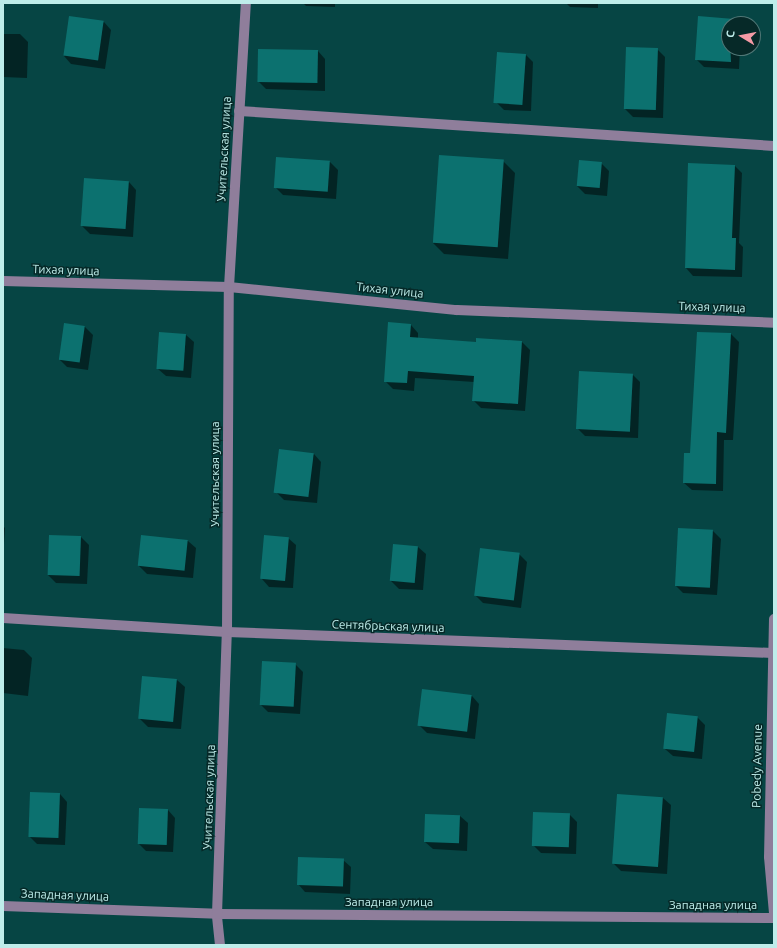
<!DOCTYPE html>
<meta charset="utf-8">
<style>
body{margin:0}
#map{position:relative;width:777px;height:948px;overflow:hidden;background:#064544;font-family:Ubuntu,sans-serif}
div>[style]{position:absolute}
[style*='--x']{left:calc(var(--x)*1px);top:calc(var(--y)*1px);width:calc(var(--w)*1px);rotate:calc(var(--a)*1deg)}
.shadow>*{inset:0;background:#0007}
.building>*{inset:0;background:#0c716f;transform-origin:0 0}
.minor>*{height:10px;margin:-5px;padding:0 5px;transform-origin:5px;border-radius:5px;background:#8f7e9b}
span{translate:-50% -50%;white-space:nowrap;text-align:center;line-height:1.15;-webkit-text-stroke:3px #062928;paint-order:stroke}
.street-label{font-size:12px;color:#beedea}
.frame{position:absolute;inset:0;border:4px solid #beedea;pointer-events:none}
.north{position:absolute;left:721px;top:16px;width:40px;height:40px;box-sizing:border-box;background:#062928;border:1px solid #507776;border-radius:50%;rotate:280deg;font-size:11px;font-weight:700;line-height:16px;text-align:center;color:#beedea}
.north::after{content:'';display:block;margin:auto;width:14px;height:18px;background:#f49aa5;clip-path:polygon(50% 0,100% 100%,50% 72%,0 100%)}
</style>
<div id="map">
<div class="shadow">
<i style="clip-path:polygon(303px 3px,335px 3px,335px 7px,306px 6px)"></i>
<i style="clip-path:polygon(566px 3px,598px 3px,598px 8px,570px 7px)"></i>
<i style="clip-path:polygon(699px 17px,734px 20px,738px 24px,729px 24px,729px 48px,740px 48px,739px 69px,704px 67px,696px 59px)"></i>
<i style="clip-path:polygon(104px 22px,111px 30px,105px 69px,71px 64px,64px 56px)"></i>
<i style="clip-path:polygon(3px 34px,20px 34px,28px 42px,27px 78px,3px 77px)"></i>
<i style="clip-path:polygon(657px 49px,665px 57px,663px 118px,633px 117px,625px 109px)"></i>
<i style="clip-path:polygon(318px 51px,325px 59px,325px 91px,266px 89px,258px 81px)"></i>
<i style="clip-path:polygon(526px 55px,533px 62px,531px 111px,504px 110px,496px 102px)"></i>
<i style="clip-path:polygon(277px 158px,330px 162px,338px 170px,336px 199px,283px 195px,275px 187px)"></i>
<i style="clip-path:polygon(503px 161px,515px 173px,508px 259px,444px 254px,433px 243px)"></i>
<i style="clip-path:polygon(601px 163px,609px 171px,607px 196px,585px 194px,577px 186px)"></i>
<i style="clip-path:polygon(689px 164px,735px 166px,742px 173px,739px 243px,743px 247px,742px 277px,693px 276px,686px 268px)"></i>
<i style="clip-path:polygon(129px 182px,136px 190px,133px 237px,90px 234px,82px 226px)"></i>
<i style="clip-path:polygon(65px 325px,85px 327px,93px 335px,88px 370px,67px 367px,60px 360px)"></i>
<i style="clip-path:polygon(411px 325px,418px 333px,418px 339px,477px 343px,522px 342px,530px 350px,525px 411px,481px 408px,473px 400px,474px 382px,415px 378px,414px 391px,393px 389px,385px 381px)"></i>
<i style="clip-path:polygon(698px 333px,731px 334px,739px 342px,733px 440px,724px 440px,723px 491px,692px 490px,684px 483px,691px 454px)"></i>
<i style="clip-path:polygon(186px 335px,194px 342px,191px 378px,166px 376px,158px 369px)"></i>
<i style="clip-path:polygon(633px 375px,640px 382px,638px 438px,585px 436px,578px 429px)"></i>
<i style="clip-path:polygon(314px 454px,321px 462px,317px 503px,284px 500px,276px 492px)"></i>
<i style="clip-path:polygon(3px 526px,5px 528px,3px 560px)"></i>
<i style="clip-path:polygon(679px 529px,713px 531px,721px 539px,717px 595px,683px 593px,676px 586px)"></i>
<i style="clip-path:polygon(142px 536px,188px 541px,196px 548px,193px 578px,147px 574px,139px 566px)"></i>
<i style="clip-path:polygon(81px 537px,89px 545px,87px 584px,56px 583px,48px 575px)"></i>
<i style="clip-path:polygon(288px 538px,296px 545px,293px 588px,269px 587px,262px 579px)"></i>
<i style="clip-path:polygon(418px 547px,426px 554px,423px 590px,399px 589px,391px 581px)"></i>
<i style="clip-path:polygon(519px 554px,527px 562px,521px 608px,483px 603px,475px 595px)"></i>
<i style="clip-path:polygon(3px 648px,24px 650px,32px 658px,28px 696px,3px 693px)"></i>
<i style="clip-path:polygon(295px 664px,303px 672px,300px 714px,268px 712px,260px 704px)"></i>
<i style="clip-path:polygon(177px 680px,185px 687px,181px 729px,148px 727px,140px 719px)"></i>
<i style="clip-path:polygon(472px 696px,479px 704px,475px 739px,427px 733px,419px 725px)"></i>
<i style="clip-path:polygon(697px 717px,705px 725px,702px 759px,673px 756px,665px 749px)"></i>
<i style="clip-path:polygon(60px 794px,67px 802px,65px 845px,37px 844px,29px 836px)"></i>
<i style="clip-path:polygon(618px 795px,663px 798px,671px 805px,667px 874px,621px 871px,614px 864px)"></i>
<i style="clip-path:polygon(168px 810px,175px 818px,173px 852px,146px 851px,138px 843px)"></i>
<i style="clip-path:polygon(569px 814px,577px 822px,576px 854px,541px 853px,533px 845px)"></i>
<i style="clip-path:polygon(426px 815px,460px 816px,468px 823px,467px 851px,433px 849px,425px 842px)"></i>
<i style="clip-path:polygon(343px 860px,351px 867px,350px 894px,305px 892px,298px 884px)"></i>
</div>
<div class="building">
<i style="left:69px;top:16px;width:35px;height:40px;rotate:8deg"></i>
<i style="clip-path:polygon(698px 16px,734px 19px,734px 24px,729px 24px,731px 62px,695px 60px)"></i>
<i style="left:626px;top:47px;width:32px;height:62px;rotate:2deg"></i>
<i style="left:258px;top:49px;width:60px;height:33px;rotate:1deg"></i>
<i style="left:497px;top:52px;width:29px;height:51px;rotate:4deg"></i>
<i style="left:439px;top:155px;width:65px;height:88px;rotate:4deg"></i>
<i style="left:276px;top:157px;width:54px;height:31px;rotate:4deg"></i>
<i style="left:579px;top:160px;width:23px;height:26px;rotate:5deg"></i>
<i style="clip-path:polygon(688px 163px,735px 165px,732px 238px,736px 238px,735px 270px,685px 268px)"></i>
<i style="left:84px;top:178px;width:45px;height:48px;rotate:4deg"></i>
<i style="clip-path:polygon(388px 322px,411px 324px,410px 337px,476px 342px,476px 338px,522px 341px,518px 404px,472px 401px,474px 376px,408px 371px,407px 383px,384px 382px)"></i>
<i style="left:64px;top:323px;width:21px;height:37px;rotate:8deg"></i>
<i style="left:159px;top:332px;width:27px;height:37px;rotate:4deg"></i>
<i style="clip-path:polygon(697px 332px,731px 333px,726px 433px,717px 432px,716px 484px,683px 483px,684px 453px,690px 453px)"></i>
<i style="left:579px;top:371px;width:54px;height:58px;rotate:3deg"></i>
<i style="left:279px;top:449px;width:35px;height:44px;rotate:7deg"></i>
<i style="left:678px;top:528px;width:35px;height:58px;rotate:3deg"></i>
<i style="left:49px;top:535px;width:32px;height:40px;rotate:2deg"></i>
<i style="left:141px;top:535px;width:47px;height:31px;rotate:6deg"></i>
<i style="left:264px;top:535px;width:25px;height:44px;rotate:5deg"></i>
<i style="left:393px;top:544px;width:25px;height:37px;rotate:5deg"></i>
<i style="left:480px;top:548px;width:40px;height:48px;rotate:7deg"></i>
<i style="left:262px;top:661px;width:34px;height:44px;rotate:3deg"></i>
<i style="left:142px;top:676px;width:35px;height:43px;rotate:5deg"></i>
<i style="left:422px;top:689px;width:50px;height:37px;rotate:7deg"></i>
<i style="left:667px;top:713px;width:31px;height:36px;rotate:6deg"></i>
<i style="left:30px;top:792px;width:30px;height:45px;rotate:2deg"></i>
<i style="left:617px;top:794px;width:46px;height:70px;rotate:4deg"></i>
<i style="left:139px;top:808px;width:29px;height:36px;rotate:2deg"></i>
<i style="left:533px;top:812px;width:37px;height:34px;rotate:2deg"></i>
<i style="left:425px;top:814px;width:35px;height:28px;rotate:2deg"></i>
<i style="left:298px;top:857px;width:46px;height:28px;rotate:2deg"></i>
</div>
<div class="minor">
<i style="--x:239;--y:111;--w:536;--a:3.74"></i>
<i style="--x:3;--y:281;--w:226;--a:1.5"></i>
<i style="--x:229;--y:287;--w:229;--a:5.8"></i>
<i style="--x:457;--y:310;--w:317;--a:2.3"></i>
<i style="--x:3;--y:618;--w:224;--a:3.6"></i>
<i style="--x:227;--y:632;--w:546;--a:2.2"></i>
<i style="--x:774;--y:619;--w:238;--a:91.2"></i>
<i style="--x:769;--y:857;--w:56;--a:84.9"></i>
<i style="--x:3;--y:906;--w:214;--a:2.1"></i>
<i style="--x:217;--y:914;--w:557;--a:0.41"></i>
<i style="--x:220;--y:945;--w:31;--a:-96"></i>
<i style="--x:217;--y:914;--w:282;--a:-88"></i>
<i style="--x:227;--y:632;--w:345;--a:-89.7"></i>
<i style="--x:229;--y:287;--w:285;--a:-86.6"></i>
</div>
<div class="street-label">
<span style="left:224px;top:149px;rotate:-87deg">Учительская улица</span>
<span style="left:66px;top:270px;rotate:2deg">Тихая улица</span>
<span style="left:390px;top:290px;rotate:6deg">Тихая улица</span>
<span style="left:712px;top:307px;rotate:2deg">Тихая улица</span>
<span style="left:215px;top:474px;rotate:-90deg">Учительская улица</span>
<span style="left:388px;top:626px;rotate:2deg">Сентябрьская улица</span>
<span style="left:757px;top:766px;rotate:-89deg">Pobedy Avenue</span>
<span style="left:209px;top:797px;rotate:-88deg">Учительская улица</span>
<span style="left:65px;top:895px;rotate:2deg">Западная улица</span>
<span style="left:389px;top:902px">Западная улица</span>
<span style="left:713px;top:905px">Западная улица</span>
</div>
<div class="frame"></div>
<div class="north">С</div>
</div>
